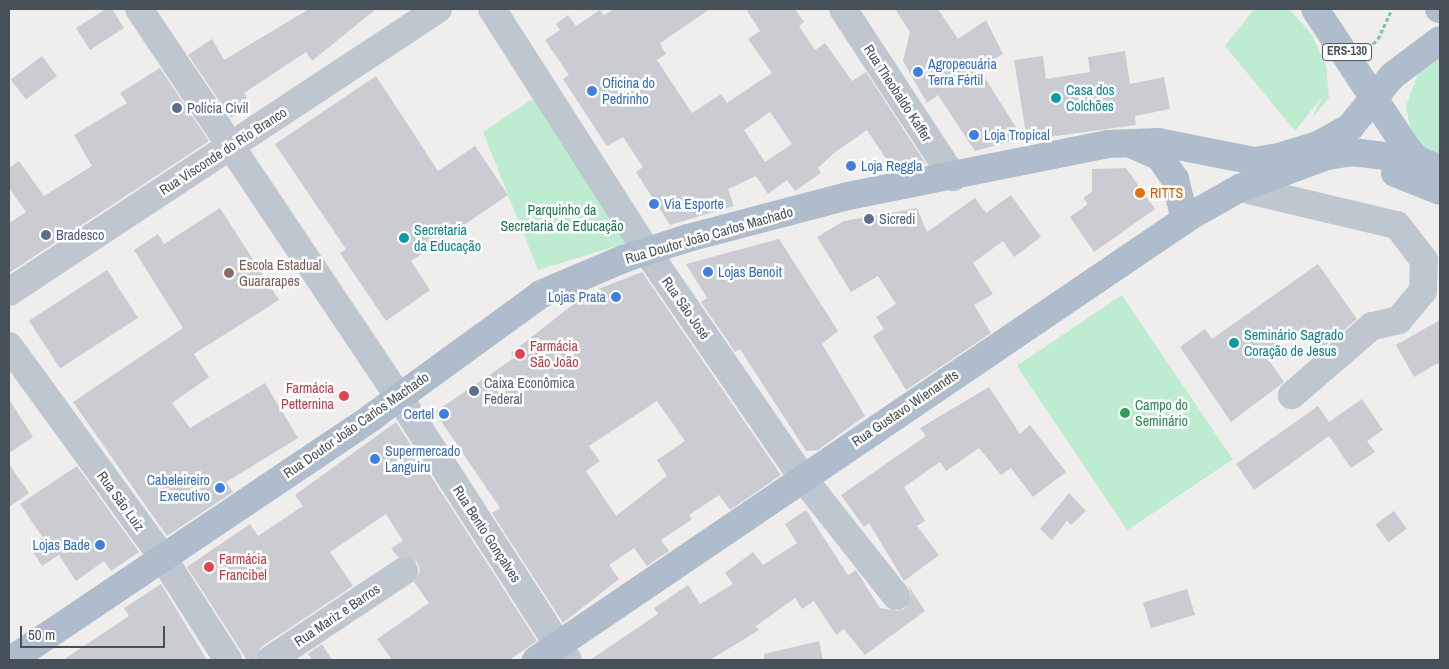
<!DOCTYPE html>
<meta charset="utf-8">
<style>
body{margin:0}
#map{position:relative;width:1449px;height:669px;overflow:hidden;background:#f0eded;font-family:"Archivo Narrow",sans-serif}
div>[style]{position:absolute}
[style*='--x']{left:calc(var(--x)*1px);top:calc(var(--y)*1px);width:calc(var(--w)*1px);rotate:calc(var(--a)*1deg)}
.green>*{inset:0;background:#bdecd0;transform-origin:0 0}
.building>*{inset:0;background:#caccd2;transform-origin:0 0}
.path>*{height:3px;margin-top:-1.5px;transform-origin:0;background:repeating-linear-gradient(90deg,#76c8a2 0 4px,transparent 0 6.5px)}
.minor>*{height:28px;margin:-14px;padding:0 14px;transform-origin:14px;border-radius:14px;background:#bec7cf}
.major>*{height:28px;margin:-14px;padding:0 14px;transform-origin:14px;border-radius:14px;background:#aebccb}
.dots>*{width:14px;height:14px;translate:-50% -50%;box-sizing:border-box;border:2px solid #fff;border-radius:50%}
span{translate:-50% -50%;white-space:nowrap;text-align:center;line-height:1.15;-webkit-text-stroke:5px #fff;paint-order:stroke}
.shield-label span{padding:1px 4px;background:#fff;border:1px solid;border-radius:4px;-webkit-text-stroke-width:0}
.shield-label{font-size:12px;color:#465059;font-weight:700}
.shop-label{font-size:14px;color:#366cbe}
.left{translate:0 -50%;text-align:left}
.right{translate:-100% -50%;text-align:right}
.culture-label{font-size:14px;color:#0d838f}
.street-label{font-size:14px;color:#465059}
.service-label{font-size:14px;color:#4e5e75}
.food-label{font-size:14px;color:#c56008}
.park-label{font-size:14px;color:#1b774c}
.education-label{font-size:14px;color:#785e54}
.health-label{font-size:14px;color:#be3a42}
.leisure-label{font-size:14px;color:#27864d}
.frame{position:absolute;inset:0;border:10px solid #465059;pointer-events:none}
.scale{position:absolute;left:20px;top:626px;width:145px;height:22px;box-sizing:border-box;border:2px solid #465059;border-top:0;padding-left:6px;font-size:15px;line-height:18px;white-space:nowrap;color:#465059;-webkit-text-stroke:4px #fff;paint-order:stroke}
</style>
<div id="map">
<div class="green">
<i style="clip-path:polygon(1254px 9px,1289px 9px,1312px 35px,1326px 66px,1329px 98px,1312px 118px,1322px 97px,1295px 131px,1225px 46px)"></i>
<i style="clip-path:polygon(1440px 54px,1440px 161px,1427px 153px,1411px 132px,1406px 106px,1419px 70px)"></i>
<i style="clip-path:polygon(537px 96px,626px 243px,538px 270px,483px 132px)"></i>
<i style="left:1122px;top:295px;width:198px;height:127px;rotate:56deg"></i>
</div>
<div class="building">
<i style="clip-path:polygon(106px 9px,112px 9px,124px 28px,90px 50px,76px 28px)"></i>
<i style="clip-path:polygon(309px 9px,376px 9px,312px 61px,306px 52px,244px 93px,251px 105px,231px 118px,188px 55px,212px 39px,224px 60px)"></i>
<i style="clip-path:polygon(evenodd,614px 9px,710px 9px,660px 43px,666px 54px,657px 60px,692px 113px,721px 94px,727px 103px,772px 73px,748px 39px,760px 31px,746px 9px,795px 9px,804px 22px,799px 26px,815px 50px,825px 43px,852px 81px,866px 72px,926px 164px,894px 171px,867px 130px,834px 153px,818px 168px,821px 173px,795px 191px,787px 180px,768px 194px,756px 176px,728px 189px,734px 206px,670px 225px,636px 172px,643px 167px,623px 137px,607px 146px,563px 79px,569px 75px,545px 40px,560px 30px,556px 24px,568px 15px,576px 26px,600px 10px,604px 15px,614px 9px,770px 112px,792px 144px,765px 162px,744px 130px,770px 112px)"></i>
<i style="clip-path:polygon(895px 9px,938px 9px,958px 39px,986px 20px,1003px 54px,979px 69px,1023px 138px,975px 151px,938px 95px,927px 103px,903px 61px,910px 32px)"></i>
<i style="clip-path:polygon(1125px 51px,1130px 84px,1164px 77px,1170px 109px,1135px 116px,1136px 125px,1027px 140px,1014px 60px,1043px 56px,1046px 79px,1090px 72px,1088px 57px)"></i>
<i style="left:42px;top:56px;width:25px;height:39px;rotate:53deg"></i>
<i style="clip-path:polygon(160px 68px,209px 141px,9px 273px,9px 223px,26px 212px,9px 188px,9px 168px,19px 161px,44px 196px,92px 166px,74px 135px,127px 103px,120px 93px)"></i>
<i style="clip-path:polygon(376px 76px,438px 171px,475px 146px,508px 195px,411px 261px,430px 290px,386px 321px,340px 253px,346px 249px,275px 144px)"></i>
<i style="clip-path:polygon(1126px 168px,1155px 209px,1094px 252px,1070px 217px,1088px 204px,1083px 198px,1092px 192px,1092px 169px)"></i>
<i style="clip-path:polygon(1011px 195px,1041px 237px,1014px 257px,1003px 241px,973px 263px,993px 294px,974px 305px,991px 333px,906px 390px,873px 336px,884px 329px,876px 317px,896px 304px,878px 276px,851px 292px,817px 237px,844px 221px,917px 208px,927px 232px,975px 198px,986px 213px)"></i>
<i style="clip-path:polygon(220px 208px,279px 300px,194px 354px,209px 377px,172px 403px,190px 428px,265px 383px,298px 438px,226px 482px,233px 492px,167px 536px,73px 402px,183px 328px,134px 250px,158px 234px,164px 244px)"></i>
<i style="clip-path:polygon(779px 239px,838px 331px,822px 344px,865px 416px,818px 450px,806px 451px,740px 349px,735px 352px,701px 302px,707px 298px,686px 264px)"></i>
<i style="clip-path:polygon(1318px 264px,1357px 319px,1320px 350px,1304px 328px,1265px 355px,1284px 382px,1231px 422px,1180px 347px,1205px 329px,1212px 339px)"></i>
<i style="left:107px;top:270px;width:57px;height:93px;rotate:57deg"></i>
<i style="clip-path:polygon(evenodd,642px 272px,781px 475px,730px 510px,719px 495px,689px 515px,692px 519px,661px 540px,669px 551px,647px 566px,634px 548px,609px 565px,619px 579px,563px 623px,492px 513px,500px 508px,435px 412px,514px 358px,511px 353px,588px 293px,642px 272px,657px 401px,685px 441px,657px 460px,667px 476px,616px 516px,586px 471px,600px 461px,589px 446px,657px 401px)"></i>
<i style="clip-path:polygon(1440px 320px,1440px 362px,1414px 377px,1396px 345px)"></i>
<i style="clip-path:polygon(989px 387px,1020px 434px,1030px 425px,1066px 472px,1033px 497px,1011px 468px,1001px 475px,979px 448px,946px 471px,940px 462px,904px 487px,925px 521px,917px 526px,939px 555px,904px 581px,869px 523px,864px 527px,841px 495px,926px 436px,920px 428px)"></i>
<i style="clip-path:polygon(9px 399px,33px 437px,9px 453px)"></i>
<i style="clip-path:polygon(1362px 399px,1383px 430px,1367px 441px,1375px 452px,1351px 468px,1329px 436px,1254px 490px,1236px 464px,1318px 406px,1329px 422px)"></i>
<i style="clip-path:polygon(396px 422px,537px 641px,509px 660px,392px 660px,377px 639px,429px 603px,414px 582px,420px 571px,417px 562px,398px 557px,391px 548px,403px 541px,386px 514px,330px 552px,353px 586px,261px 647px,255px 659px,247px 660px,187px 567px,250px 524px,258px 536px,303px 506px,295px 495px)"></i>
<i style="clip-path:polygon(9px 464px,29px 493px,9px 507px)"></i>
<i style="clip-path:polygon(77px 466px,139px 552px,111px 571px,104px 561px,76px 581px,59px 555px,42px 566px,30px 547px,43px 538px,20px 504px)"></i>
<i style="clip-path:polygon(1069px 493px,1086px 511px,1071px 525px,1067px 521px,1052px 540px,1040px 529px)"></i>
<i style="clip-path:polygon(806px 510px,848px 575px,856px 570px,880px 608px,898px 611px,906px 608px,911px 594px,908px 585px,925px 611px,865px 655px,844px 629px,836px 635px,814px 601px,802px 609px,795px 598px,756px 626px,759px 630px,710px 660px,590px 660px,658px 614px,654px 608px,688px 585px,700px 604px,733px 584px,725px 573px,753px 552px,763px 565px,797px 543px,785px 524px)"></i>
<i style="left:1394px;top:511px;width:22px;height:23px;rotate:54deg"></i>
<i style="clip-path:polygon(161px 584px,207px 660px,63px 660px,129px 616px,124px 608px)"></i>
<i style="left:1187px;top:589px;width:27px;height:46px;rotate:73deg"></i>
<i style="clip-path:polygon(819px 641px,823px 660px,764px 660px,764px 654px)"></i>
<i style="clip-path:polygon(322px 644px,332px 660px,312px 660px,308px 654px)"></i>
</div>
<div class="path">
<i style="--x:1368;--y:48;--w:13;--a:-42"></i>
<i style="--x:1378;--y:39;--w:33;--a:-65"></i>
</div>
<div class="minor">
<i style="--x:139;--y:9;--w:467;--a:56.2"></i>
<i style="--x:399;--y:397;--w:313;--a:57.3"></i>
<i style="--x:492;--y:9;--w:286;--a:57.4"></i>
<i style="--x:646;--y:250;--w:275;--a:55.5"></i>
<i style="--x:802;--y:477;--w:152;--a:51.7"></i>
<i style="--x:843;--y:9;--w:201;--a:56.8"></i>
<i style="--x:1240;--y:188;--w:161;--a:13.3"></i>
<i style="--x:1397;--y:225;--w:44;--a:52.4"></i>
<i style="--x:1424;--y:260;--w:31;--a:92"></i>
<i style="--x:1423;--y:291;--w:38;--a:130"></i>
<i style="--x:1399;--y:320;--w:28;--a:167"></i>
<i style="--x:1372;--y:326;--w:106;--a:139.2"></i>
<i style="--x:9;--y:292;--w:514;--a:-33.41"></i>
<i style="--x:9;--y:346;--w:262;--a:54"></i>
<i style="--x:163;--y:558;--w:121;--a:57.5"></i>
<i style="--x:270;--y:660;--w:161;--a:-33.6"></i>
</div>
<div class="major">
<i style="--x:1315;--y:9;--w:165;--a:56.6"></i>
<i style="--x:1406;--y:147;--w:28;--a:49"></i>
<i style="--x:1439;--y:9;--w:1;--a:0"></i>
<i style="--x:1131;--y:144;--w:32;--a:24"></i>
<i style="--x:1160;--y:157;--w:27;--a:56"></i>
<i style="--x:1175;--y:179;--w:42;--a:76.3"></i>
<i style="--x:1395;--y:173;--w:48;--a:21.8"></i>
<i style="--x:11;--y:660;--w:435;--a:-33.9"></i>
<i style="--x:372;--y:417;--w:209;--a:-36"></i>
<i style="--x:541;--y:294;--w:89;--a:-23.1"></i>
<i style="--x:623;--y:259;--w:68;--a:-17.9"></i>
<i style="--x:688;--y:238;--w:165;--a:-14.7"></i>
<i style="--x:848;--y:196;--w:265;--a:-11.3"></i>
<i style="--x:1108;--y:144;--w:50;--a:-2.3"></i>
<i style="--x:1158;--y:142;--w:98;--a:11.2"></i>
<i style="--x:1254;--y:161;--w:25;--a:-9"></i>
<i style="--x:1279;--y:157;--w:41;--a:-17.1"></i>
<i style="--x:1318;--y:145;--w:37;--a:-29"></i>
<i style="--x:1350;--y:127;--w:66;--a:-50.5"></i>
<i style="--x:1392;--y:76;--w:60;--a:-36.9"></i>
<i style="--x:536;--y:660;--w:793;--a:-34.15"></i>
<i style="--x:1192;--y:215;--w:55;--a:-29.4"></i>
<i style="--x:1240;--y:188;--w:93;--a:-20.2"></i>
<i style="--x:1327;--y:156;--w:25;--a:-9"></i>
<i style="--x:1352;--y:152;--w:66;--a:6.9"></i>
<i style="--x:1418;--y:160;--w:24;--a:22"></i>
</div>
<div class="dots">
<i style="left:918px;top:72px;background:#3f7fe0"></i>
<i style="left:592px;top:91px;background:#3f7fe0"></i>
<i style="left:1056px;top:98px;background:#0f9aa8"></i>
<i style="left:177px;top:108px;background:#5c6f8a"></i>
<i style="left:974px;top:135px;background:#3f7fe0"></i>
<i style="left:851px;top:166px;background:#3f7fe0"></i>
<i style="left:1140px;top:193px;background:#e8710a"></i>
<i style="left:654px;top:204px;background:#3f7fe0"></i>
<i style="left:869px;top:219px;background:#5c6f8a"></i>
<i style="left:46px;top:235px;background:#5c6f8a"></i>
<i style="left:404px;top:238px;background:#0f9aa8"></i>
<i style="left:708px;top:272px;background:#3f7fe0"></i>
<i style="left:229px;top:273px;background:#8d6e63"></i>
<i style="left:616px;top:297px;background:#3f7fe0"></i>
<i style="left:1234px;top:343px;background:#0f9aa8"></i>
<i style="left:520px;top:354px;background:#e0444e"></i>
<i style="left:474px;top:391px;background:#5c6f8a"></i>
<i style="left:344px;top:396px;background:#e0444e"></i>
<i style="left:1125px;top:413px;background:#2e9e5b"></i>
<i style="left:444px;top:414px;background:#3f7fe0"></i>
<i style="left:375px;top:459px;background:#3f7fe0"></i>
<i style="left:220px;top:488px;background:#3f7fe0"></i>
<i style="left:100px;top:545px;background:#3f7fe0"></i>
<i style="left:209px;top:567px;background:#e0444e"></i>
</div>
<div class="shield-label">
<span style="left:1347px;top:52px">ERS-130</span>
</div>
<div class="shop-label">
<span class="left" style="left:928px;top:72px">Agropecuária<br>Terra Fértil</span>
<span class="left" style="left:602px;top:91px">Oficina do<br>Pedrinho</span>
<span class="left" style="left:984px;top:135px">Loja Tropical</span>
<span class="left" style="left:861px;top:166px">Loja Reggla</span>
<span class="left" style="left:664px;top:204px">Via Esporte</span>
<span class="left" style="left:718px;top:272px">Lojas Benoit</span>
<span class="right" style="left:606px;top:297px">Lojas Prata</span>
<span class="right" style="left:434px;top:414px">Certel</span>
<span class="left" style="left:385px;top:459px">Supermercado<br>Languiru</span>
<span class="right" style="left:210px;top:488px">Cabeleireiro<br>Executivo</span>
<span class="right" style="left:90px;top:545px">Lojas Bade</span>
</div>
<div class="culture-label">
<span class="left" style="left:1066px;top:98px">Casa dos<br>Colchões</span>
<span class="left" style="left:414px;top:238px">Secretaria<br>da Educação</span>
<span class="left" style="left:1244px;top:343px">Seminário Sagrado<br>Coração de Jesus</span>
</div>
<div class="street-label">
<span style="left:898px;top:93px;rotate:57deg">Rua Theobaldo Kaffer</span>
<span style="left:223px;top:151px;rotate:-33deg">Rua Visconde do Rio Branco</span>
<span style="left:709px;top:235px;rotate:-16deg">Rua Doutor João Carlos Machado</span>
<span style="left:686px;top:308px;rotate:55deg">Rua São José</span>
<span style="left:905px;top:408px;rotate:-34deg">Rua Gustavo Wienandts</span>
<span style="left:356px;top:425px;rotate:-35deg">Rua Doutor João Carlos Machado</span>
<span style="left:121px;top:501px;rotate:54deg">Rua São Luiz</span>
<span style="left:487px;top:534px;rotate:57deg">Rua Bento Gonçalves</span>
<span style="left:337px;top:615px;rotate:-34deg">Rua Mariz e Barros</span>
</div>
<div class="service-label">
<span class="left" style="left:187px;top:108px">Polícia Civil</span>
<span class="left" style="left:879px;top:219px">Sicredi</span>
<span class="left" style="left:56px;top:235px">Bradesco</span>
<span class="left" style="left:484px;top:391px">Caixa Econômica<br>Federal</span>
</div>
<div class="food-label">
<span class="left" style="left:1150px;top:193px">RITTS</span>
</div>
<div class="park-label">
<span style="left:562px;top:218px">Parquinho da<br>Secretaria de Educação</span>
</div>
<div class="education-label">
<span class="left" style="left:239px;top:273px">Escola Estadual<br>Guararapes</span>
</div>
<div class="health-label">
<span class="left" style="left:530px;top:354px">Farmácia<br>São João</span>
<span class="right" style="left:334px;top:396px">Farmácia<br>Petternina</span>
<span class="left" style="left:219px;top:567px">Farmácia<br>Francibel</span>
</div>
<div class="leisure-label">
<span class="left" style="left:1135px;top:413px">Campo do<br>Seminário</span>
</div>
<div class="frame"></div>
<div class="scale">50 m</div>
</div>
